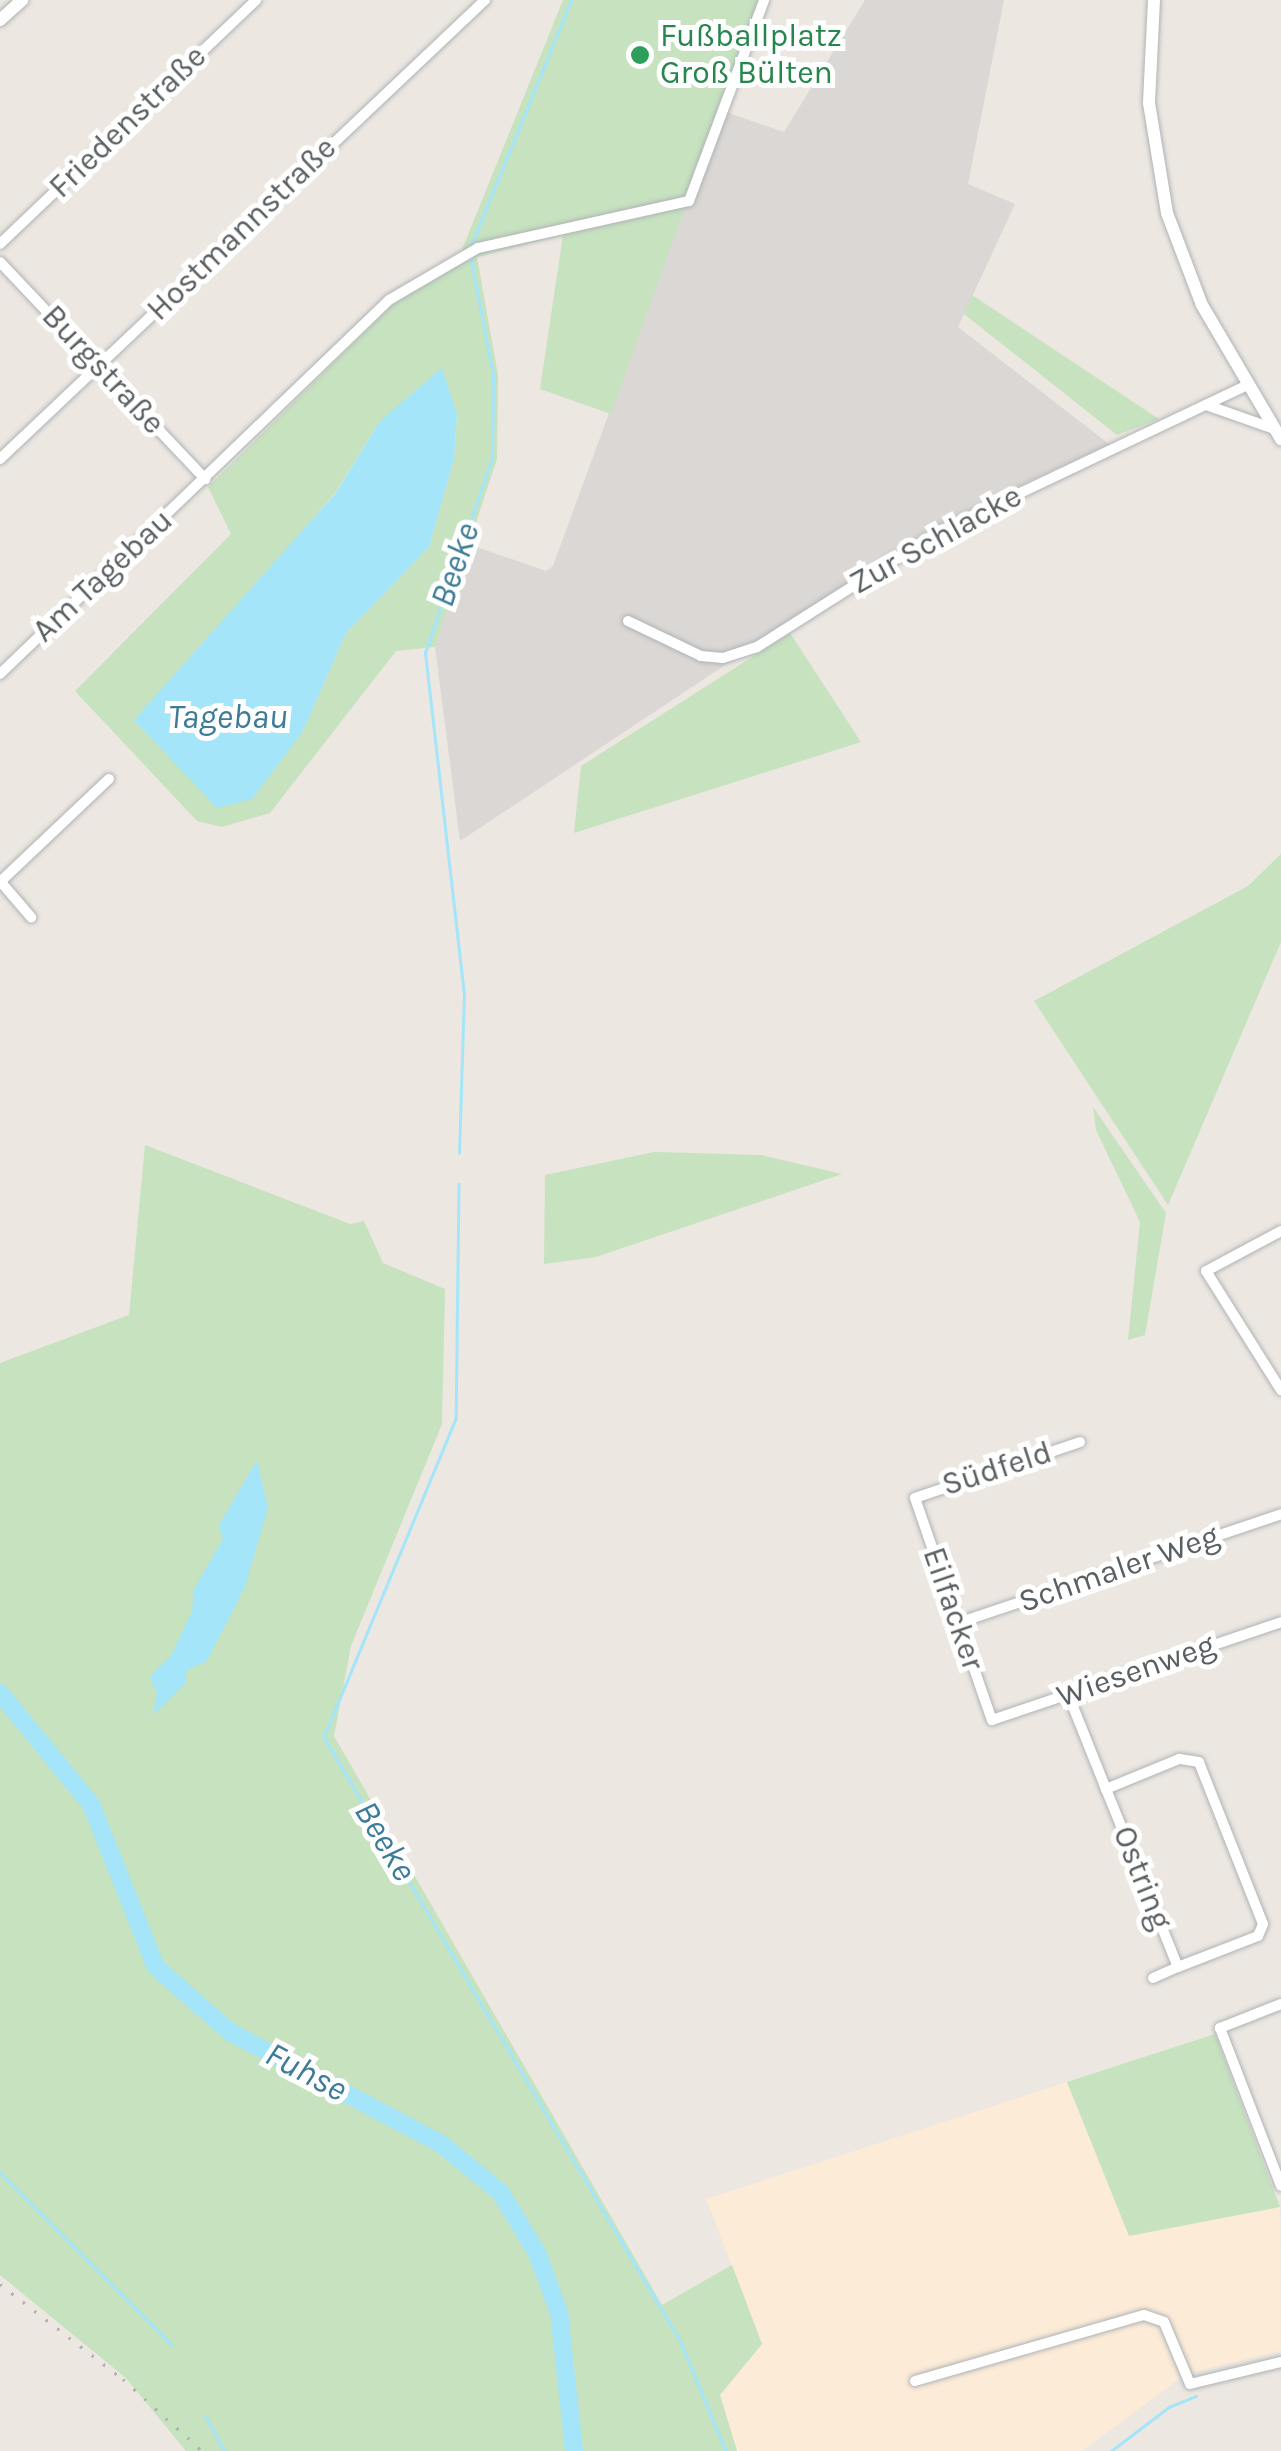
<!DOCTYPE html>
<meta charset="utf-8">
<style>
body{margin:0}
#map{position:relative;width:1281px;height:2451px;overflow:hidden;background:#ece7e1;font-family:Karla,sans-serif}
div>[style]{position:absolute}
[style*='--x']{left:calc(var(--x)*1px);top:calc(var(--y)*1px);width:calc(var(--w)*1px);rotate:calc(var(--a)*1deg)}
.commercial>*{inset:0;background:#fbebd7}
.industrial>*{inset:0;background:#dad7d4}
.green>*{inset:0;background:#c6e2bf}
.water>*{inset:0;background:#a4e5f9}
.stream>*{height:2.5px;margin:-1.25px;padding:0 1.25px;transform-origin:1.25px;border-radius:1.25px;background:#a4e5f9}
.river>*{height:18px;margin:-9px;padding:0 9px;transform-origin:9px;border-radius:9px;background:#a4e5f9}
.roads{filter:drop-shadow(0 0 2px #afb3b6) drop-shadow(0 0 2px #afb3b6)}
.minor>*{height:10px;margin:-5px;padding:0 5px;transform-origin:5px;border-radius:5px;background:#fff}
.tertiary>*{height:12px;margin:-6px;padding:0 6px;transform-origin:6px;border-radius:6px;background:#fff}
.rail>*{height:2.5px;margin-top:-1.25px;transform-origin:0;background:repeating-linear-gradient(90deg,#b0b1b1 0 2.5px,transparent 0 14.5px)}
.dots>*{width:28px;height:28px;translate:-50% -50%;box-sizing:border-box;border:5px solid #fff;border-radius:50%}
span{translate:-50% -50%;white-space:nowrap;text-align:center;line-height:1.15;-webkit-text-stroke:10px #fff;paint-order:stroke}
.leisure-label{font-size:32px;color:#27864d}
.left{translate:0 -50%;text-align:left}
.street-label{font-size:32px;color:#5a5f61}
.water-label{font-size:35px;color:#3d7c99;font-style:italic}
</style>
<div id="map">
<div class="commercial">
<i style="clip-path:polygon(1067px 2082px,1129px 2235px,1280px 2207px,1281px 2351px,1186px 2374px,1082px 2451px,737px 2451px,720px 2395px,762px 2344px,706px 2199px)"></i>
</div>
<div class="industrial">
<i style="clip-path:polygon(865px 0,1004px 0,968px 184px,1015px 204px,958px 327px,1109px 444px,936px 525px,460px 841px,435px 647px,468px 544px,546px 571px,553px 566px,720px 110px,784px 132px)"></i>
</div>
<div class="green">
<i style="clip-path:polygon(evenodd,563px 0,759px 0,611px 414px,540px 389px,563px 235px,477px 257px,498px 375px,497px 459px,435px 647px,396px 651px,270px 813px,222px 827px,197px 821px,75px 691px,231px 534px,208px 487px,392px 305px,457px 262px,563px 0,457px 414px,454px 459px,429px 547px,346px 633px,303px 731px,285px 552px,335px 493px,380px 421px,457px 414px)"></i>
<i style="clip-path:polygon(972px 295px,1159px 419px,1117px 435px,964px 314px)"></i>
<i style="clip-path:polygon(790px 633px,861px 742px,574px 833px,581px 766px)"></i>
<i style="clip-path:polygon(1281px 854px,1281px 942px,1168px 1205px,1034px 1001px,1248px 886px)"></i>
<i style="clip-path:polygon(1093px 1107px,1166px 1213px,1145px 1335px,1128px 1340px,1140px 1222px,1096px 1130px)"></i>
<i style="clip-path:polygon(145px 1145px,350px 1224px,364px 1221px,383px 1263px,445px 1289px,442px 1424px,351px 1646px,334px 1736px,662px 2305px,732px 2265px,762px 2344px,720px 2395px,737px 2451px,186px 2451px,126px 2378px,0 2275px,0 1363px,129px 1315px)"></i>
<i style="clip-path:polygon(654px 1152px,761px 1155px,842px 1174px,596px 1257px,544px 1264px,545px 1175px)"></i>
<i style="clip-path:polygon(1215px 2034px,1280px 2207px,1129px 2236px,1067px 2082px)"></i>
</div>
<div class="water">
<i style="clip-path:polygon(442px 368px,457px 414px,454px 459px,429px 547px,346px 633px,303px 731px,252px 799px,217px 808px,134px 720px,335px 494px,380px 421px)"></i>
<i style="clip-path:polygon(257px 1460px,268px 1508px,245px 1587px,207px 1661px,187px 1670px,185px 1684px,153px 1715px,157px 1693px,150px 1676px,171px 1656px,192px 1611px,194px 1589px,223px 1539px,219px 1525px)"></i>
</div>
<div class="stream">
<i style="--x:470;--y:248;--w:268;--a:-67.8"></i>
<i style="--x:459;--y:1153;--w:158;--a:-88.2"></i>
<i style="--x:464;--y:995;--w:344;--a:-96.5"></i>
<i style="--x:425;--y:653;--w:206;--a:-71"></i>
<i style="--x:492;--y:458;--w:83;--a:-89.3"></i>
<i style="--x:493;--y:375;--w:121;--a:-100.9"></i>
<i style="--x:459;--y:1184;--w:235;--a:90.7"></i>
<i style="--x:456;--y:1419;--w:344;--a:112.5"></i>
<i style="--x:324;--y:1737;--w:702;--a:59.46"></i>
<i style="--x:681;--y:2342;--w:118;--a:67.6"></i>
<i style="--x:0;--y:2173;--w:243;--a:45"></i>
<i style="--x:206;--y:2416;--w:40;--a:62"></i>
<i style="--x:1111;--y:2451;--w:73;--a:-37.2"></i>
<i style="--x:1169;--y:2407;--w:29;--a:-22"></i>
</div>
<div class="river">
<i style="--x:0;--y:1693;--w:144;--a:50.7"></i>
<i style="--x:91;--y:1804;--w:175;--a:68.3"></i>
<i style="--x:156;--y:1967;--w:98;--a:41.3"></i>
<i style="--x:230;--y:2032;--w:238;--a:27.9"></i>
<i style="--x:440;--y:2143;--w:79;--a:39.3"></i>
<i style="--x:501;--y:2193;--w:70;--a:59"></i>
<i style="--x:537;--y:2253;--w:63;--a:69.6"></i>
<i style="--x:559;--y:2312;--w:140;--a:83.8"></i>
</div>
<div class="roads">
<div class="minor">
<i style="--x:0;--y:244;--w:354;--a:-43.6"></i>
<i style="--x:0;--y:262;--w:299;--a:46.6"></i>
<i style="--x:1206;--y:405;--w:72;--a:19.4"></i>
<i style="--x:0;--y:459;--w:668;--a:-43.42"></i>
<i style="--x:628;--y:621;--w:81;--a:25.6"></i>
<i style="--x:701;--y:656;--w:22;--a:5"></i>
<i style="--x:723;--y:658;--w:36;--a:-18"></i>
<i style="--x:757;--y:647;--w:217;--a:-32.4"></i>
<i style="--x:940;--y:531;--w:340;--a:-25.4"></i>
<i style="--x:0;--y:674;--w:540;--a:-43.87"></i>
<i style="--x:389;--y:300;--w:103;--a:-30.3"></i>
<i style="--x:478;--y:248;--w:216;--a:-12.6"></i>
<i style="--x:689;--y:201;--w:215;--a:-69.5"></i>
<i style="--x:0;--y:881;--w:48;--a:49.3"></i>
<i style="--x:0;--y:882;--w:150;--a:-43.4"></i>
<i style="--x:1281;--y:1231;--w:85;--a:151.9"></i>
<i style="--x:1206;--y:1271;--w:141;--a:57.8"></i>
<i style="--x:1080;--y:1442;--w:174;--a:161.3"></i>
<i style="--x:915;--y:1498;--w:235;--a:70.9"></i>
<i style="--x:992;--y:1720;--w:305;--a:-18.7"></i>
<i style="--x:958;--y:1623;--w:341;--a:-18.6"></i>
<i style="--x:1068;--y:1694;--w:102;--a:68.2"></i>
<i style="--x:1106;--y:1789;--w:192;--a:68"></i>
<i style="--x:1178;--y:1967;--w:86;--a:-21.2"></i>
<i style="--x:1258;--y:1936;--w:13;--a:-67"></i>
<i style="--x:1263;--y:1924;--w:174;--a:-111.6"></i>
<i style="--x:1199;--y:1762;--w:20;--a:-171"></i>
<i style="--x:1179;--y:1759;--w:79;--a:157.7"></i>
<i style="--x:1153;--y:1978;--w:27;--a:-24"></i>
<i style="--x:1281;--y:2004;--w:66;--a:158.5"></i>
<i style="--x:1220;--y:2028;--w:169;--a:68.9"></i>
<i style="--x:915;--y:2381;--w:238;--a:-16.1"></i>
<i style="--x:1144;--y:2315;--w:21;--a:19"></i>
<i style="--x:1164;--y:2322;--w:67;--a:67.2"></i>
<i style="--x:1190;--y:2384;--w:94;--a:-13.6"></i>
</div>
<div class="tertiary">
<i style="--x:1154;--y:0;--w:103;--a:92.8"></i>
<i style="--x:1149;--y:103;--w:111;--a:80.7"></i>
<i style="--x:1167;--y:213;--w:98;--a:69.2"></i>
<i style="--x:1202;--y:305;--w:156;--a:59.5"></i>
<i style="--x:0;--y:20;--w:30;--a:-42"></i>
</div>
</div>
<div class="rail">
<i style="--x:0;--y:2284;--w:155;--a:37.7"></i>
<i style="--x:123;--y:2379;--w:107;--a:42.3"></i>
</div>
<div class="dots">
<i style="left:640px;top:55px;background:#2e9e5b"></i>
</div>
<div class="leisure-label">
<span class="left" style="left:660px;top:55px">Fußballplatz<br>Groß Bülten</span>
</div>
<div class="street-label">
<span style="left:128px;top:122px;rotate:-44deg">Friedenstraße</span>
<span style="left:242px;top:229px;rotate:-44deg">Hostmannstraße</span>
<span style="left:103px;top:370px;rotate:47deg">Burgstraße</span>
<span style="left:936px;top:540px;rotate:-29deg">Zur Schlacke</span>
<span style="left:103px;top:576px;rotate:-43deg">Am Tagebau</span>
<span style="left:997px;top:1469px;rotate:-18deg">Südfeld</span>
<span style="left:1119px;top:1569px;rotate:-19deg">Schmaler Weg</span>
<span style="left:953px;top:1609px;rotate:71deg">Eilfacker</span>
<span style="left:1136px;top:1671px;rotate:-19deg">Wiesenweg</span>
<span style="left:1142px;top:1878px;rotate:68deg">Ostring</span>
</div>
<div class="water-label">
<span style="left:455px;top:565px;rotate:-71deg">Beeke</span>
<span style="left:228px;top:717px">Tagebau</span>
<span style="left:385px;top:1841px;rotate:59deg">Beeke</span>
<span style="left:306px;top:2072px;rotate:28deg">Fuhse</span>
</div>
</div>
